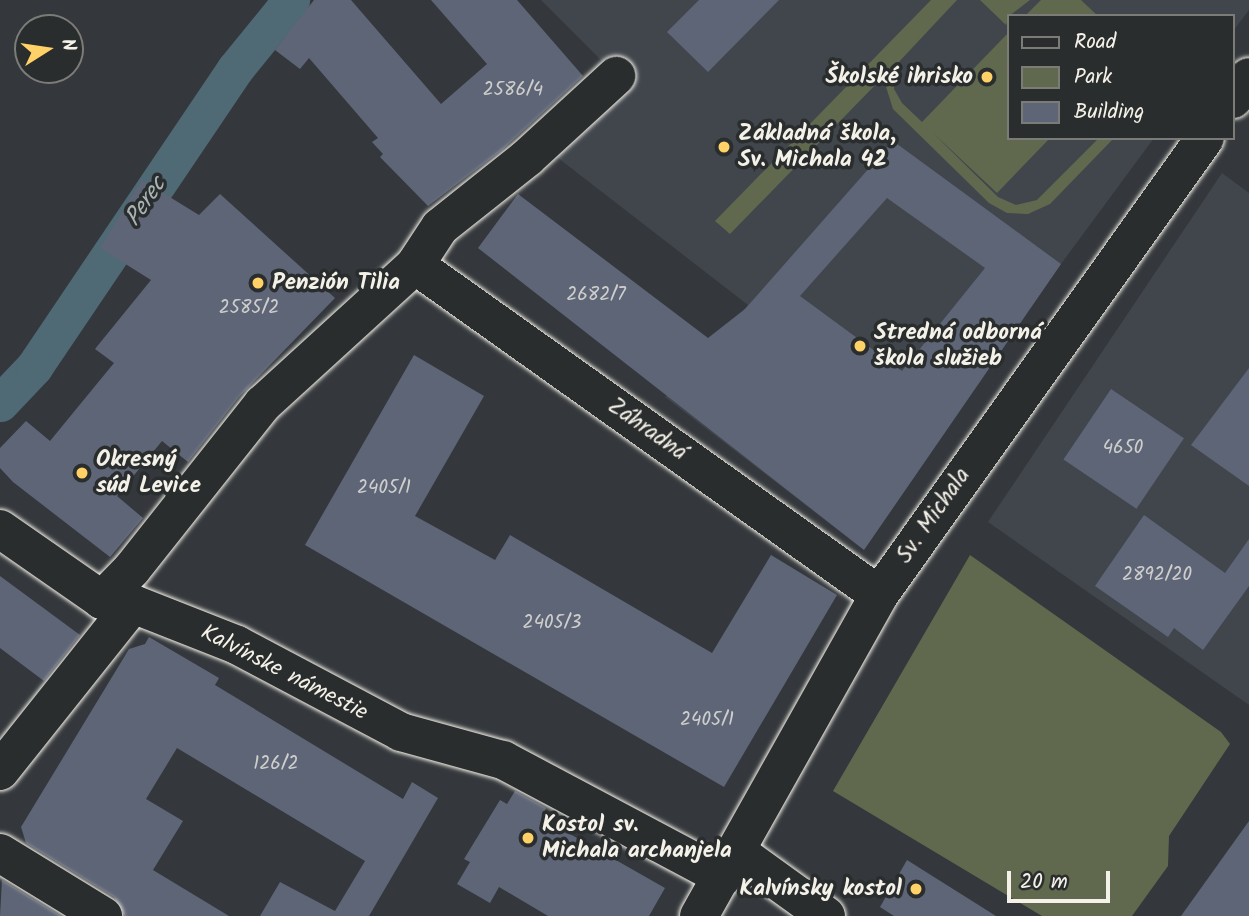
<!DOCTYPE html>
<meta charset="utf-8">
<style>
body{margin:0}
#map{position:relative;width:1249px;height:916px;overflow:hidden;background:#34383c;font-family:Kalam,sans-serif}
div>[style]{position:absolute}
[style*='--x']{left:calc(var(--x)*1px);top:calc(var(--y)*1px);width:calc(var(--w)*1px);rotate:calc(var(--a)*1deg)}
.built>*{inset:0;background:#41464d}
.green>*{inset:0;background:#60684e}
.canal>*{height:37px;margin:-18.5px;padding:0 18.5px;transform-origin:18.5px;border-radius:18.5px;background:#4f6a74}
.building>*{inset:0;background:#5e6576;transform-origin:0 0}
.roads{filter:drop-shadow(0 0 2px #f4f1e8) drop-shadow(0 0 2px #f4f1e8)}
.minor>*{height:38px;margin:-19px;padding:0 19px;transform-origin:19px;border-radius:19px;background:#2a2d2e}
.dots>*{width:19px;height:19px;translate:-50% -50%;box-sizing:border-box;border:4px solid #2a2d2e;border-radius:50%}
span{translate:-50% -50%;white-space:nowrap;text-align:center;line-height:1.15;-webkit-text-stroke:7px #2a2d2e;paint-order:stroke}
.number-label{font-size:19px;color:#cececc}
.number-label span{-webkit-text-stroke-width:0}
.poi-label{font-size:23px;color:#f4f1e8;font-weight:700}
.right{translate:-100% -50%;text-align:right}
.left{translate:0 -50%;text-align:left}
.street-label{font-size:23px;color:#f4f1e8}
.water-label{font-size:24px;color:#aab4b4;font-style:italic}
.legend{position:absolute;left:1007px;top:14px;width:228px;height:126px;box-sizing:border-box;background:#2a2d2e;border:2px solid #7b7b78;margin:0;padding:9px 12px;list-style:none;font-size:21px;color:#f4f1e8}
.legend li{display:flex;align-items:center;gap:14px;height:35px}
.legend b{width:35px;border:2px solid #7b7b78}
.north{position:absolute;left:14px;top:14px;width:70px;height:70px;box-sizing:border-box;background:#2a2d2e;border:2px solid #7b7b78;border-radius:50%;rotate:78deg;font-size:19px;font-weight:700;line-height:28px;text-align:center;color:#f4f1e8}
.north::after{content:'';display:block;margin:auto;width:24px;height:32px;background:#ffd166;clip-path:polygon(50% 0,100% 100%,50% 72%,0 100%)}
.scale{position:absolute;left:1007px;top:871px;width:103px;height:32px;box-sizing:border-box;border:4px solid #f4f1e8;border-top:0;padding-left:9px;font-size:21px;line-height:24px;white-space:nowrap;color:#f4f1e8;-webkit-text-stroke:5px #2a2d2e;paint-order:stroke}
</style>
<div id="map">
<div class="built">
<i style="clip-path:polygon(541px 0,1249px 0,1249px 10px,1233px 31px,1233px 16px,1009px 16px,1009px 138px,1154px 138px,1061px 264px,864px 550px,665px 397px,748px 305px,553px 154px,625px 84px)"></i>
<i style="clip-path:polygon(1222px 173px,1249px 193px,1249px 705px,988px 522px)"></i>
</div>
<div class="green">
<i style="clip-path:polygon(931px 0,957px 0,896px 65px,894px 89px,902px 103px,922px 122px,1009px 32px,1009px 138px,1050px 138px,997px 193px,932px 132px,998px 197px,1016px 205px,1037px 200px,1099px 138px,1114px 138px,1050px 204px,1028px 214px,1007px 213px,989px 203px,893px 109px,883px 77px,730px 234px,715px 221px)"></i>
<i style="clip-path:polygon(980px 0,1030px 0,1009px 16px,1006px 25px)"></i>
<i style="clip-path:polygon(1041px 0,1081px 0,1098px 16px,1025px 16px)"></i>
<i style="clip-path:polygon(970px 555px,1221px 732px,1230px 744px,1169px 836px,1168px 866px,1132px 916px,1042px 916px,833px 791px)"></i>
</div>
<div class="canal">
<i style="--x:0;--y:403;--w:50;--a:-46.6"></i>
<i style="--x:34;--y:367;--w:359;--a:-56"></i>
<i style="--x:235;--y:69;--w:89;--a:-50.9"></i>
</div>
<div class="building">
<i style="clip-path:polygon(314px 0,351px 0,441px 104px,487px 64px,431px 0,517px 0,583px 76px,502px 150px,428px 206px,380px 157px,383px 154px,372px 142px,378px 138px,309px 58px,300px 69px,275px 50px)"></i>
<i style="clip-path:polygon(699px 0,779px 0,708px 72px,667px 32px)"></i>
<i style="clip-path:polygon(evenodd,893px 141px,1061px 264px,864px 550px,478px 248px,518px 194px,708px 338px,745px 309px,893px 141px,887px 198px,985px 268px,902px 371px,800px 296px,887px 198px)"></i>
<i style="clip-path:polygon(142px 180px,199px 215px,220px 194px,335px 298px,239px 397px,188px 462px,162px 441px,117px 496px,143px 518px,110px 557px,13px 482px,0 468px,0 448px,26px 421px,50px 441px,114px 363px,95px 349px,151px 280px,100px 248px)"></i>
<i style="clip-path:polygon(414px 355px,484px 396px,415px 516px,495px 560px,510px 535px,712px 653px,771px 555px,837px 595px,724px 787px,305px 545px)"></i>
<i style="clip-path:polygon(1249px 368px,1249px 486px,1191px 445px)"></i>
<i style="left:1111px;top:389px;width:88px;height:85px;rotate:34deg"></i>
<i style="clip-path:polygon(1144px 515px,1225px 573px,1249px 539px,1249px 586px,1203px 650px,1174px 628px,1168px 637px,1095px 586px)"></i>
<i style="clip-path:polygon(0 576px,80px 635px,44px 681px,0 648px)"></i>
<i style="clip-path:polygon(149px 637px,219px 678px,215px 685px,403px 799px,412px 782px,438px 798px,369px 916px,260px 916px,280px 882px,335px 911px,365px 861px,177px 748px,146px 799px,183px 821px,153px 870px,229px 916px,125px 916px,114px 897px,26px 843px,21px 827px,129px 649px,145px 644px)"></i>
<i style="clip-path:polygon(515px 791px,546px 808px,542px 818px,665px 888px,649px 916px,548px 916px,499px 887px,490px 903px,457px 884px,470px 862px,464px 859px,500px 800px,507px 804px)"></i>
<i style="clip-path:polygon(1249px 821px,1249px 916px,1181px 916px)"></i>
<i style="clip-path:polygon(907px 860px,996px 916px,894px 916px,880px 907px)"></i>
<i style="clip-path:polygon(2px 880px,61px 916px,0 916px)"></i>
</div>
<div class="roads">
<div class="minor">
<i style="--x:1233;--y:99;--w:27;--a:-54"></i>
<i style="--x:415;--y:265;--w:45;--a:-56.7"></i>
<i style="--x:440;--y:227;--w:112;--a:-38.5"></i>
<i style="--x:528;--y:157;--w:120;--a:-42.6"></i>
<i style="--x:0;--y:529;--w:124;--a:34.8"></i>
<i style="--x:102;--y:600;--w:31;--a:7"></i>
<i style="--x:133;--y:604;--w:112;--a:21.5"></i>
<i style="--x:237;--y:645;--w:186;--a:27.9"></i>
<i style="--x:401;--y:732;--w:106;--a:15.4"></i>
<i style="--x:503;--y:760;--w:249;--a:28"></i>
<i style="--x:102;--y:600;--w:43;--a:-45.9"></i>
<i style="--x:132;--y:569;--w:211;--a:-51.6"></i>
<i style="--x:263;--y:404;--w:206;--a:-42.4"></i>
<i style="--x:415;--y:265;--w:569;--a:35.42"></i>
<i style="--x:0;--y:771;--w:213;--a:-51.5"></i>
<i style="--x:736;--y:851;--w:111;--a:35.8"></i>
<i style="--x:0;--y:853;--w:121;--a:31.5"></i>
<i style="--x:699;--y:916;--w:368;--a:-60.7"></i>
<i style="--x:879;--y:595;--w:561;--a:-54.5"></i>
</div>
</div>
<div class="dots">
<i style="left:987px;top:77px;background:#ffd166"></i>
<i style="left:724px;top:147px;background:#ffd166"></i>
<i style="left:258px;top:283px;background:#ffd166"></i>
<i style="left:860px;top:346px;background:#ffd166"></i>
<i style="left:82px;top:473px;background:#ffd166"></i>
<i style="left:528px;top:838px;background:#ffd166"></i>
<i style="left:916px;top:889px;background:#ffd166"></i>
</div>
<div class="number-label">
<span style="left:513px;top:91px">2586/4</span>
<span style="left:596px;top:296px">2682/7</span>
<span style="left:249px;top:309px">2585/2</span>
<span style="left:1123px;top:449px">4650</span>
<span style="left:384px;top:489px">2405/1</span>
<span style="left:1157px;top:576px">2892/20</span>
<span style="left:552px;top:624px">2405/3</span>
<span style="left:707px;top:721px">2405/1</span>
<span style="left:276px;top:765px">126/2</span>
</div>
<div class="poi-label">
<span class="right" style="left:973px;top:77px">Školské ihrisko</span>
<span class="left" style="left:738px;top:147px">Základná škola,<br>Sv. Michala 42</span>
<span class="left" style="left:272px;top:283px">Penzión Tilia</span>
<span class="left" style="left:874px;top:346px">Stredná odborná<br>škola služieb</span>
<span class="left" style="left:96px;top:473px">Okresný<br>súd Levice</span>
<span class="left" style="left:542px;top:838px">Kostol sv.<br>Michala archanjela</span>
<span class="right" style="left:902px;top:889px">Kalvínsky kostol</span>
</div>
<div class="street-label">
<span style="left:647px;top:430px;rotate:35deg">Záhradná</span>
<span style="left:934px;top:516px;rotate:-55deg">Sv. Michala</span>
<span style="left:284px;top:673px;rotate:27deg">Kalvínske námestie</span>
</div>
<div class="water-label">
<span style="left:146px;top:202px;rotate:-56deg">Perec</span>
</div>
<ul class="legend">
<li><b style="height:9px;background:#2a2d2e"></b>Road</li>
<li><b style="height:19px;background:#60684e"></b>Park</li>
<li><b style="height:19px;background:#5e6576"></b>Building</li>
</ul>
<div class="north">N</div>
<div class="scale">20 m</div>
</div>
